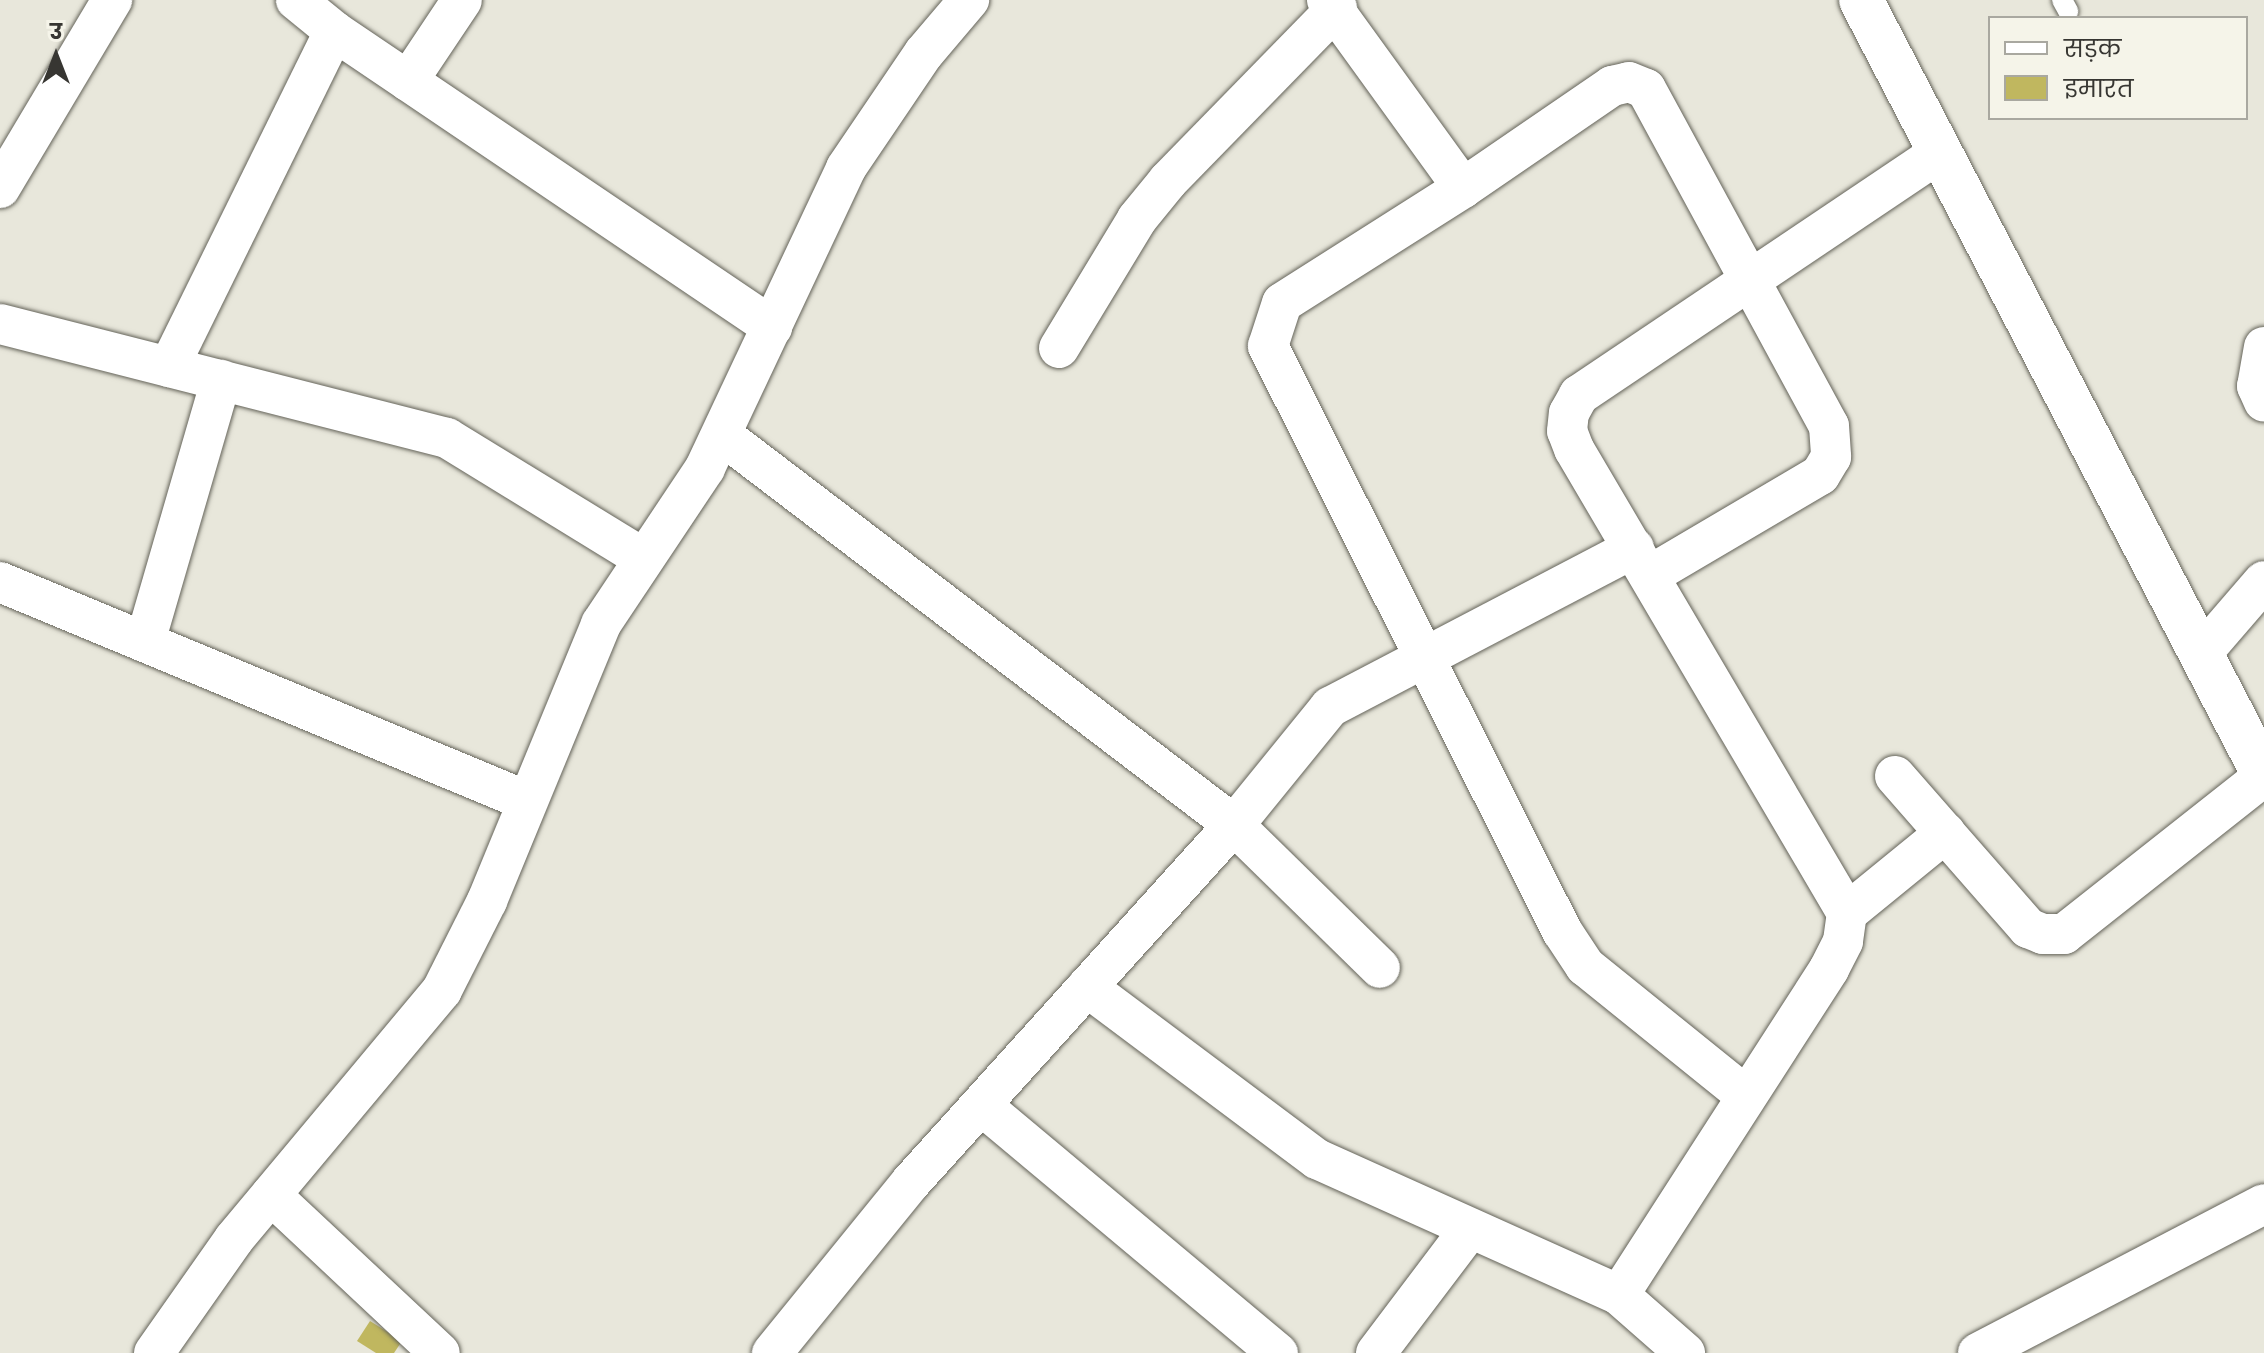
<!DOCTYPE html>
<meta charset="utf-8">
<style>
body{margin:0}
#map{position:relative;width:2264px;height:1353px;overflow:hidden;background:#e8e7db;font-family:Poppins,"Noto Sans Devanagari",sans-serif}
div>[style]{position:absolute}
[style*='--x']{left:calc(var(--x)*1px);top:calc(var(--y)*1px);width:calc(var(--w)*1px);rotate:calc(var(--a)*1deg)}
.building>*{inset:0;background:#c0b75f}
.roads{filter:drop-shadow(0 0 2px #646359) drop-shadow(0 0 2px #646359)}
.lane>*{height:20px;margin:-10px;padding:0 10px;transform-origin:10px;border-radius:10px;background:#fff}
.street>*{height:40px;margin:-20px;padding:0 20px;transform-origin:20px;border-radius:20px;background:#fff}
.secondary>*{height:44px;margin:-22px;padding:0 22px;transform-origin:22px;border-radius:22px;background:#fff}
span{translate:-50% -50%;white-space:nowrap;text-align:center;line-height:1.15;-webkit-text-stroke:6px #f5f4e9;paint-order:stroke}
.legend{position:absolute;left:1988px;top:16px;width:260px;height:104px;box-sizing:border-box;background:#f5f4e9;border:2px solid #a9a8a0;margin:0;padding:10px 14px;list-style:none;font-size:24px;color:#373632}
.legend li{display:flex;align-items:center;gap:16px;height:40px}
.legend b{width:40px;border:2px solid #a9a8a0}
.north{position:absolute;left:16px;top:16px;width:80px;height:80px;-webkit-text-stroke:6px #f5f4e9;paint-order:stroke;rotate:0deg;font-size:22px;font-weight:700;line-height:32px;text-align:center;color:#373632}
.north::after{content:'';display:block;margin:auto;width:28px;height:36px;background:#373632;clip-path:polygon(50% 0,100% 100%,50% 72%,0 100%)}
</style>
<div id="map">
<div class="building">
<i style="clip-path:polygon(370px 1321px,402px 1341px,394px 1353px,376px 1353px,357px 1341px)"></i>
</div>
<div class="roads">
<div class="lane">
<i style="--x:2062;--y:0;--w:13;--a:61"></i>
</div>
<div class="street">
<i style="--x:296;--y:0;--w:49;--a:39.2"></i>
<i style="--x:334;--y:31;--w:529;--a:34.05"></i>
<i style="--x:1327;--y:0;--w:232;--a:54.1"></i>
<i style="--x:1463;--y:188;--w:214;--a:147.6"></i>
<i style="--x:1282;--y:303;--w:45;--a:108"></i>
<i style="--x:1268;--y:346;--w:655;--a:63.32"></i>
<i style="--x:1562;--y:931;--w:42;--a:56.7"></i>
<i style="--x:1585;--y:966;--w:207;--a:38.9"></i>
<i style="--x:408;--y:81;--w:97;--a:-56.3"></i>
<i style="--x:0;--y:188;--w:219;--a:-59.2"></i>
<i style="--x:1463;--y:188;--w:181;--a:-34.4"></i>
<i style="--x:1612;--y:86;--w:17;--a:-13"></i>
<i style="--x:1629;--y:82;--w:18;--a:22"></i>
<i style="--x:1646;--y:89;--w:383;--a:61.5"></i>
<i style="--x:1829;--y:426;--w:31;--a:86"></i>
<i style="--x:1831;--y:457;--w:21;--a:121"></i>
<i style="--x:1820;--y:475;--w:197;--a:149.5"></i>
<i style="--x:0;--y:324;--w:461;--a:14.3"></i>
<i style="--x:447;--y:438;--w:228;--a:31.5"></i>
<i style="--x:2264;--y:347;--w:40;--a:100"></i>
<i style="--x:2257;--y:386;--w:17;--a:66"></i>
<i style="--x:1059;--y:348;--w:151;--a:-58.8"></i>
<i style="--x:1137;--y:219;--w:49;--a:-50.8"></i>
<i style="--x:1168;--y:181;--w:242;--a:-45.7"></i>
<i style="--x:169;--y:367;--w:374;--a:-63.8"></i>
<i style="--x:722;--y:435;--w:644;--a:37.3"></i>
<i style="--x:1234;--y:825;--w:204;--a:44.4"></i>
<i style="--x:0;--y:582;--w:571;--a:22.57"></i>
<i style="--x:145;--y:642;--w:273;--a:-73.8"></i>
<i style="--x:2201;--y:654;--w:96;--a:-49.2"></i>
<i style="--x:1895;--y:776;--w:202;--a:48.8"></i>
<i style="--x:2028;--y:928;--w:16;--a:22"></i>
<i style="--x:2043;--y:934;--w:21;--a:0"></i>
<i style="--x:2064;--y:934;--w:255;--a:-38.3"></i>
<i style="--x:1847;--y:913;--w:127;--a:-39.2"></i>
<i style="--x:1087;--y:987;--w:287;--a:36.8"></i>
<i style="--x:1317;--y:1159;--w:331;--a:24.2"></i>
<i style="--x:1619;--y:1295;--w:88;--a:41.3"></i>
<i style="--x:981;--y:1105;--w:387;--a:39.9"></i>
<i style="--x:271;--y:1195;--w:231;--a:43.1"></i>
<i style="--x:1619;--y:1295;--w:388;--a:-57.2"></i>
<i style="--x:1829;--y:969;--w:31;--a:-63"></i>
<i style="--x:1843;--y:941;--w:28;--a:-82"></i>
<i style="--x:1847;--y:913;--w:538;--a:-120.47"></i>
<i style="--x:1574;--y:449;--w:19;--a:-111"></i>
<i style="--x:1567;--y:431;--w:18;--a:-84"></i>
<i style="--x:1569;--y:413;--w:21;--a:-61"></i>
<i style="--x:1579;--y:395;--w:436;--a:-33.9"></i>
<i style="--x:154;--y:1353;--w:139;--a:-54.9"></i>
<i style="--x:234;--y:1239;--w:324;--a:-50.1"></i>
<i style="--x:442;--y:990;--w:100;--a:-63.2"></i>
<i style="--x:487;--y:901;--w:300;--a:-67.6"></i>
<i style="--x:601;--y:624;--w:187;--a:-56.3"></i>
<i style="--x:705;--y:468;--w:331;--a:-64.8"></i>
<i style="--x:846;--y:168;--w:139;--a:-55.9"></i>
<i style="--x:924;--y:53;--w:70;--a:-49.7"></i>
<i style="--x:772;--y:1353;--w:220;--a:-50.9"></i>
<i style="--x:911;--y:1182;--w:481;--a:-47.9"></i>
<i style="--x:1234;--y:825;--w:152;--a:-50.9"></i>
<i style="--x:1330;--y:707;--w:343;--a:-27.6"></i>
<i style="--x:1376;--y:1353;--w:154;--a:-52.9"></i>
<i style="--x:1978;--y:1353;--w:322;--a:-27.5"></i>
</div>
<div class="secondary">
<i style="--x:1861;--y:0;--w:874;--a:62.53"></i>
</div>
</div>
<ul class="legend">
<li><b style="height:10px;background:#fff"></b>सड़क</li>
<li><b style="height:22px;background:#c0b75f"></b>इमारत</li>
</ul>
<div class="north">उ</div>
</div>
